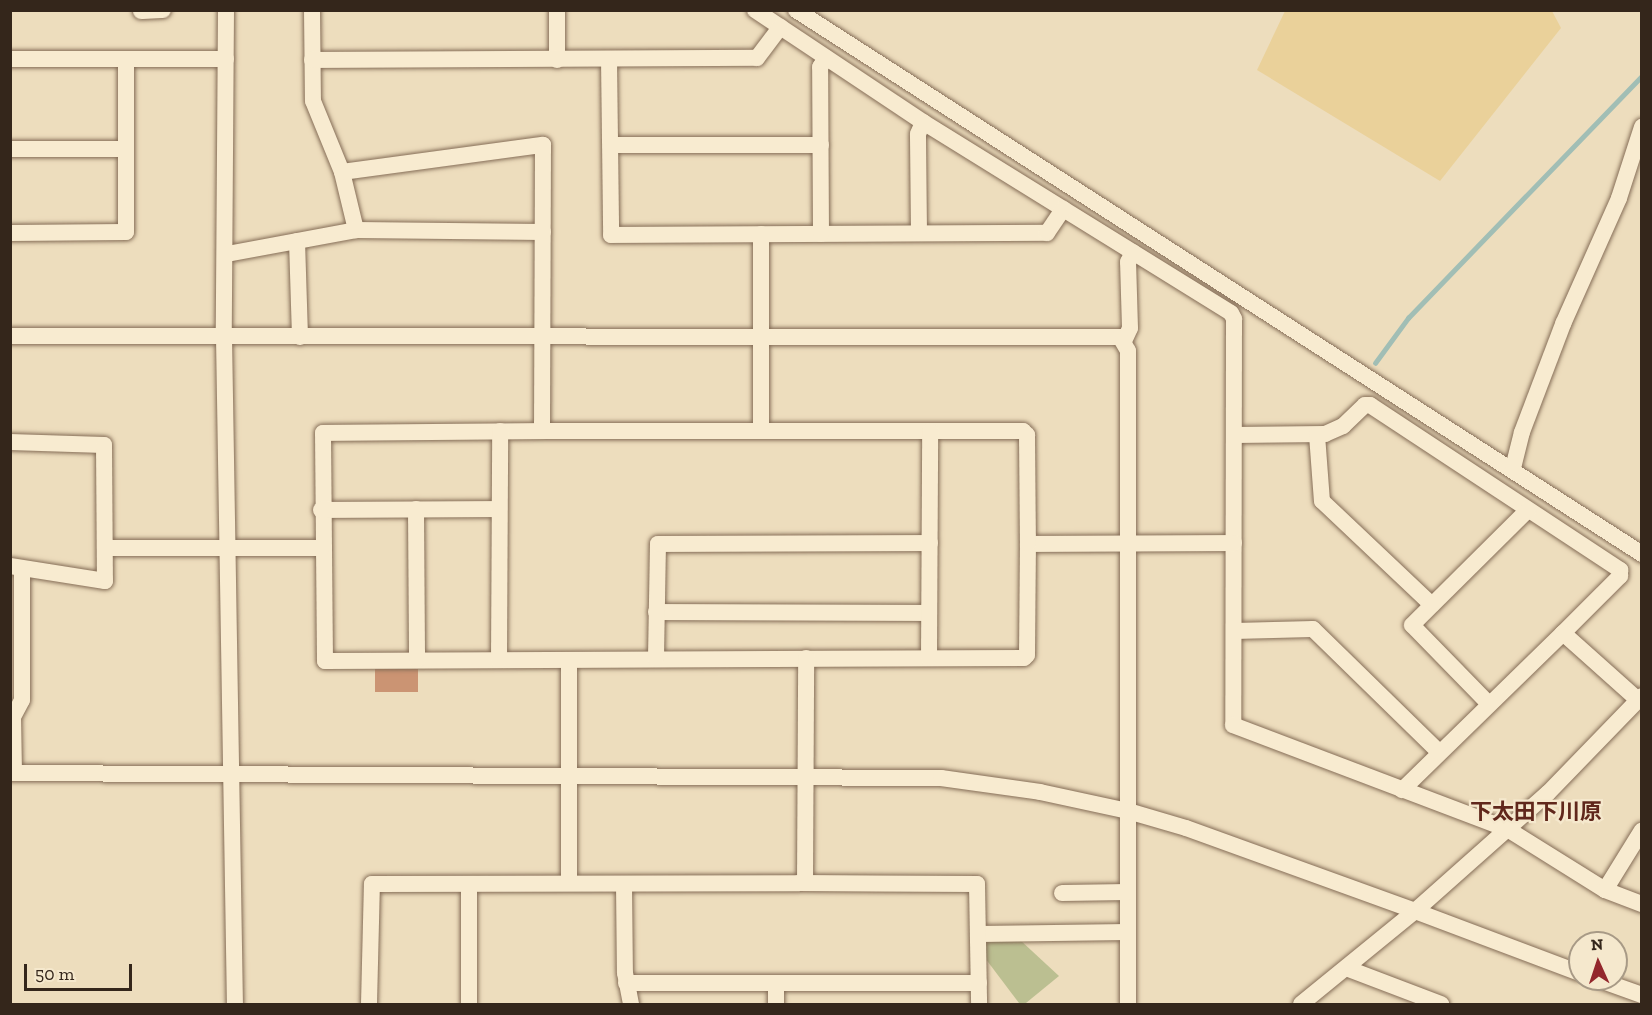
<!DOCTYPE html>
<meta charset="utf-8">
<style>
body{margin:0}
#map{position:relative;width:1652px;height:1015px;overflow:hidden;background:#edddbd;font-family:"Zilla Slab","Noto Sans JP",serif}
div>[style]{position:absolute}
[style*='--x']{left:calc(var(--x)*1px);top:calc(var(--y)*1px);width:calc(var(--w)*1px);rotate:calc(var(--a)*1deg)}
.sand>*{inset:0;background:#ead19a}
.cemetery>*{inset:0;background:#bbbf91}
.stream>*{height:4.5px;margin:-2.25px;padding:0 2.25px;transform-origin:2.25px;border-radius:2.25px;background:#a1beb5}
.building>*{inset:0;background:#cb9473;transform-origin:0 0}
.roads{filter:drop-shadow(0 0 2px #856d57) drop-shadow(0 0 2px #856d57)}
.minor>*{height:16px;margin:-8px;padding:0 8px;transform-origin:8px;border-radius:8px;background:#f8ebd0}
span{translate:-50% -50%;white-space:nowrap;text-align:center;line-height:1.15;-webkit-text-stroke:4.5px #f5e8cd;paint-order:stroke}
.quarter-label{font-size:22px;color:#60271b;font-weight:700}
.frame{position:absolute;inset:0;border:12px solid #34261b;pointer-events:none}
.north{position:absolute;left:1568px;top:931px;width:60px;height:60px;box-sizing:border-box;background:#f5e8cd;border:2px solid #a89a86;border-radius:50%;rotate:357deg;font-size:16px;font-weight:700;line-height:24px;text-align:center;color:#34261b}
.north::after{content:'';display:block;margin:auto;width:21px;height:27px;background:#93272c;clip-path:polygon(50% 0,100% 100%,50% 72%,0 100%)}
.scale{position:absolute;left:24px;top:964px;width:108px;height:27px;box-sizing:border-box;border:3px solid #34261b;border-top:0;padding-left:8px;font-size:18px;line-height:21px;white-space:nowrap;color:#34261b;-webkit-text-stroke:4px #f5e8cd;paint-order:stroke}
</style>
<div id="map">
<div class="sand">
<i style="clip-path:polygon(1285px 11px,1552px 11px,1561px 28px,1440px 181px,1257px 70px)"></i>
</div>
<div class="cemetery">
<i style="clip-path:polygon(1019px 939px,1059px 976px,1026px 1003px,1019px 1003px,985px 958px,985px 945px,989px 940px)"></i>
</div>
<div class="stream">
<i style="--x:1375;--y:363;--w:56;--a:-53.7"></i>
<i style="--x:1408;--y:318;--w:337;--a:-46"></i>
</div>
<div class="building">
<i style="left:375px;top:669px;width:43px;height:23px"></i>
</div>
<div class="roads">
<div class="minor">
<i style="--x:226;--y:10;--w:327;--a:90.4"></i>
<i style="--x:224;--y:337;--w:667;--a:89.06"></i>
<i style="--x:312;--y:10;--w:91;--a:89.4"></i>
<i style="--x:313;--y:101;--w:77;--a:67.8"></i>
<i style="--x:342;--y:172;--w:60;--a:76.4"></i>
<i style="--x:557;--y:10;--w:50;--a:90"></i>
<i style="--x:755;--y:10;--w:202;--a:33.7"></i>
<i style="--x:923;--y:122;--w:362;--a:31.8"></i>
<i style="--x:1231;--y:313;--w:7;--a:63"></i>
<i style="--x:1234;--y:319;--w:406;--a:90.1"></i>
<i style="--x:1233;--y:725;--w:295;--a:20.8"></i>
<i style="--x:1509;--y:830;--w:113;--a:32"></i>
<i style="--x:1605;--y:890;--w:40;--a:21"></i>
<i style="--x:796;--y:10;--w:1006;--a:32.74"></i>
<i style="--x:141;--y:11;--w:22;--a:-3"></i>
<i style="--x:10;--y:59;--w:216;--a:0"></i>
<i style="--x:609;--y:59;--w:176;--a:89.3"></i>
<i style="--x:611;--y:235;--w:436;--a:-0.3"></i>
<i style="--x:1047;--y:233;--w:29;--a:-56"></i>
<i style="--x:312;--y:60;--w:445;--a:-0.3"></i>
<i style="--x:757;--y:58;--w:39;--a:-53"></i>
<i style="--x:611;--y:145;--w:210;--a:0"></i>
<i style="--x:10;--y:149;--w:116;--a:0"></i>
<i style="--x:342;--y:172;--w:203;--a:-7.7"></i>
<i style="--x:543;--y:145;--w:286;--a:90.2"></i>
<i style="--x:542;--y:431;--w:219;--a:179.5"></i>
<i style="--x:323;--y:433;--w:228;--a:89.5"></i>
<i style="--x:325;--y:661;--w:699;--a:-0.25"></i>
<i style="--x:1024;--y:658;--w:4;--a:-45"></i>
<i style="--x:1027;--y:655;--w:111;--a:-89.5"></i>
<i style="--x:1028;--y:544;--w:206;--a:-0.3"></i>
<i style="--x:10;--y:233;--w:116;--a:-0.5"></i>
<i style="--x:126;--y:232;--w:172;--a:-90"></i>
<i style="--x:919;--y:233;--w:99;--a:-90.6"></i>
<i style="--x:918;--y:134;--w:13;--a:-67"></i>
<i style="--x:761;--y:234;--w:196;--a:90"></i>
<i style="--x:821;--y:234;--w:167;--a:-90.3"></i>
<i style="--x:820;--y:67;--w:11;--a:-56"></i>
<i style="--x:297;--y:241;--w:96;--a:88.2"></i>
<i style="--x:227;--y:254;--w:131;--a:-10.5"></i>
<i style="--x:356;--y:230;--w:187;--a:0.6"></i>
<i style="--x:10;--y:336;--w:1110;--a:0.05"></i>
<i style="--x:1120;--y:337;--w:16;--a:60"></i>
<i style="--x:1128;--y:351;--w:653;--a:90"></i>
<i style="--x:1124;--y:341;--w:14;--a:-65"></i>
<i style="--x:1130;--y:328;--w:66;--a:-91.7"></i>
<i style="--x:1128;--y:262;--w:11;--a:-63"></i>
<i style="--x:542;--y:431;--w:481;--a:0"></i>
<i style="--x:1023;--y:431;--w:6;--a:45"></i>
<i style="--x:1027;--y:435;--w:109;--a:89.5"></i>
<i style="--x:1234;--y:435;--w:91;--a:-0.6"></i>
<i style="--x:1325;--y:434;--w:20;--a:-24"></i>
<i style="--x:1343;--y:426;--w:30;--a:-44"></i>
<i style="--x:1365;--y:405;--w:5;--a:0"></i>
<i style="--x:1370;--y:405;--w:300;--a:33.4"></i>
<i style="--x:1620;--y:570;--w:6;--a:90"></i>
<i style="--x:1620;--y:576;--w:81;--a:135"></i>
<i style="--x:1563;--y:633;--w:225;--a:135.7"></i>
<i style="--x:1317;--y:435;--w:66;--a:85.7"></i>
<i style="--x:1322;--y:501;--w:151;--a:43.4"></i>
<i style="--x:10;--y:442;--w:94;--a:1.8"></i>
<i style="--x:104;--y:445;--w:136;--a:89.6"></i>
<i style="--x:105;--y:581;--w:96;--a:-171"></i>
<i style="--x:1513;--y:468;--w:37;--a:-76"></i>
<i style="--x:1522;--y:432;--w:116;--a:-69.2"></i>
<i style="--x:1563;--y:324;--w:138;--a:-66"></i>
<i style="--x:1619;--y:198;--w:75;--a:-72.1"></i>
<i style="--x:416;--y:509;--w:151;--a:89.6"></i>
<i style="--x:321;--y:510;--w:178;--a:-0.3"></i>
<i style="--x:105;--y:548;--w:217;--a:0"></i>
<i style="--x:656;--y:612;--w:273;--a:0.2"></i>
<i style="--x:1234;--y:631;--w:79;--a:-1.5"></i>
<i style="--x:1313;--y:629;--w:176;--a:44.3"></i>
<i style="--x:1563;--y:633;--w:101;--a:41.8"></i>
<i style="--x:656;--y:658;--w:114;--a:-89"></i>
<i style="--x:658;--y:544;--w:272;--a:-0.2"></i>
<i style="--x:929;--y:658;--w:227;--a:-89.7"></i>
<i style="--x:499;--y:660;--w:229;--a:-89.7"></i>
<i style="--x:1489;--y:704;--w:110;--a:-134.3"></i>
<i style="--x:1412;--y:625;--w:163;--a:-44.8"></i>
<i style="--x:10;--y:773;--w:931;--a:0.31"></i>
<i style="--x:941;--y:778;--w:100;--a:8"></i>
<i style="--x:1040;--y:792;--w:90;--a:12.2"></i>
<i style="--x:1128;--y:811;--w:60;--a:16.3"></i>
<i style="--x:1186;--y:828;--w:244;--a:19.9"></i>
<i style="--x:1415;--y:911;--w:178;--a:-41.6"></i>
<i style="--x:1548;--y:793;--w:135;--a:-45.9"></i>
<i style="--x:14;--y:773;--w:56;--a:-91"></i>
<i style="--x:13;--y:717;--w:19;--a:-62"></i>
<i style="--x:22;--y:700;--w:131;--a:-90"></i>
<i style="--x:569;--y:883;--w:223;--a:-90"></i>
<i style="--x:805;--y:883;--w:225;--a:-89.7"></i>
<i style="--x:469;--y:884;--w:120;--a:90"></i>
<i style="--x:624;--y:884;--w:89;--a:89.4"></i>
<i style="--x:625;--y:973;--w:32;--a:79"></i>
<i style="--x:1605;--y:890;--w:70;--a:-58.3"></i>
<i style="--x:1062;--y:893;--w:66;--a:-0.9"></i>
<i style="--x:979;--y:934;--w:149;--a:-0.8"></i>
<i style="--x:1346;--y:968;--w:102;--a:20.8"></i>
<i style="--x:1597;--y:979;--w:48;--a:19.6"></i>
<i style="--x:626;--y:983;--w:353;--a:0"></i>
<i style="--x:776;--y:983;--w:21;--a:90"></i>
<i style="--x:369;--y:1004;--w:120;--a:-88.6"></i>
<i style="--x:372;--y:884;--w:427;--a:-0.1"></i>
<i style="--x:799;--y:883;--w:178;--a:0.3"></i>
<i style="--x:977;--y:884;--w:120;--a:89"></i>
<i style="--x:1301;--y:1004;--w:147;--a:-39.2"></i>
<i style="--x:1415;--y:911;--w:176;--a:20.6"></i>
</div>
</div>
<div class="quarter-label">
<span style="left:1536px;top:812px">下太田下川原</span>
</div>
<div class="frame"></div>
<div class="north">N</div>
<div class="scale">50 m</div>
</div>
